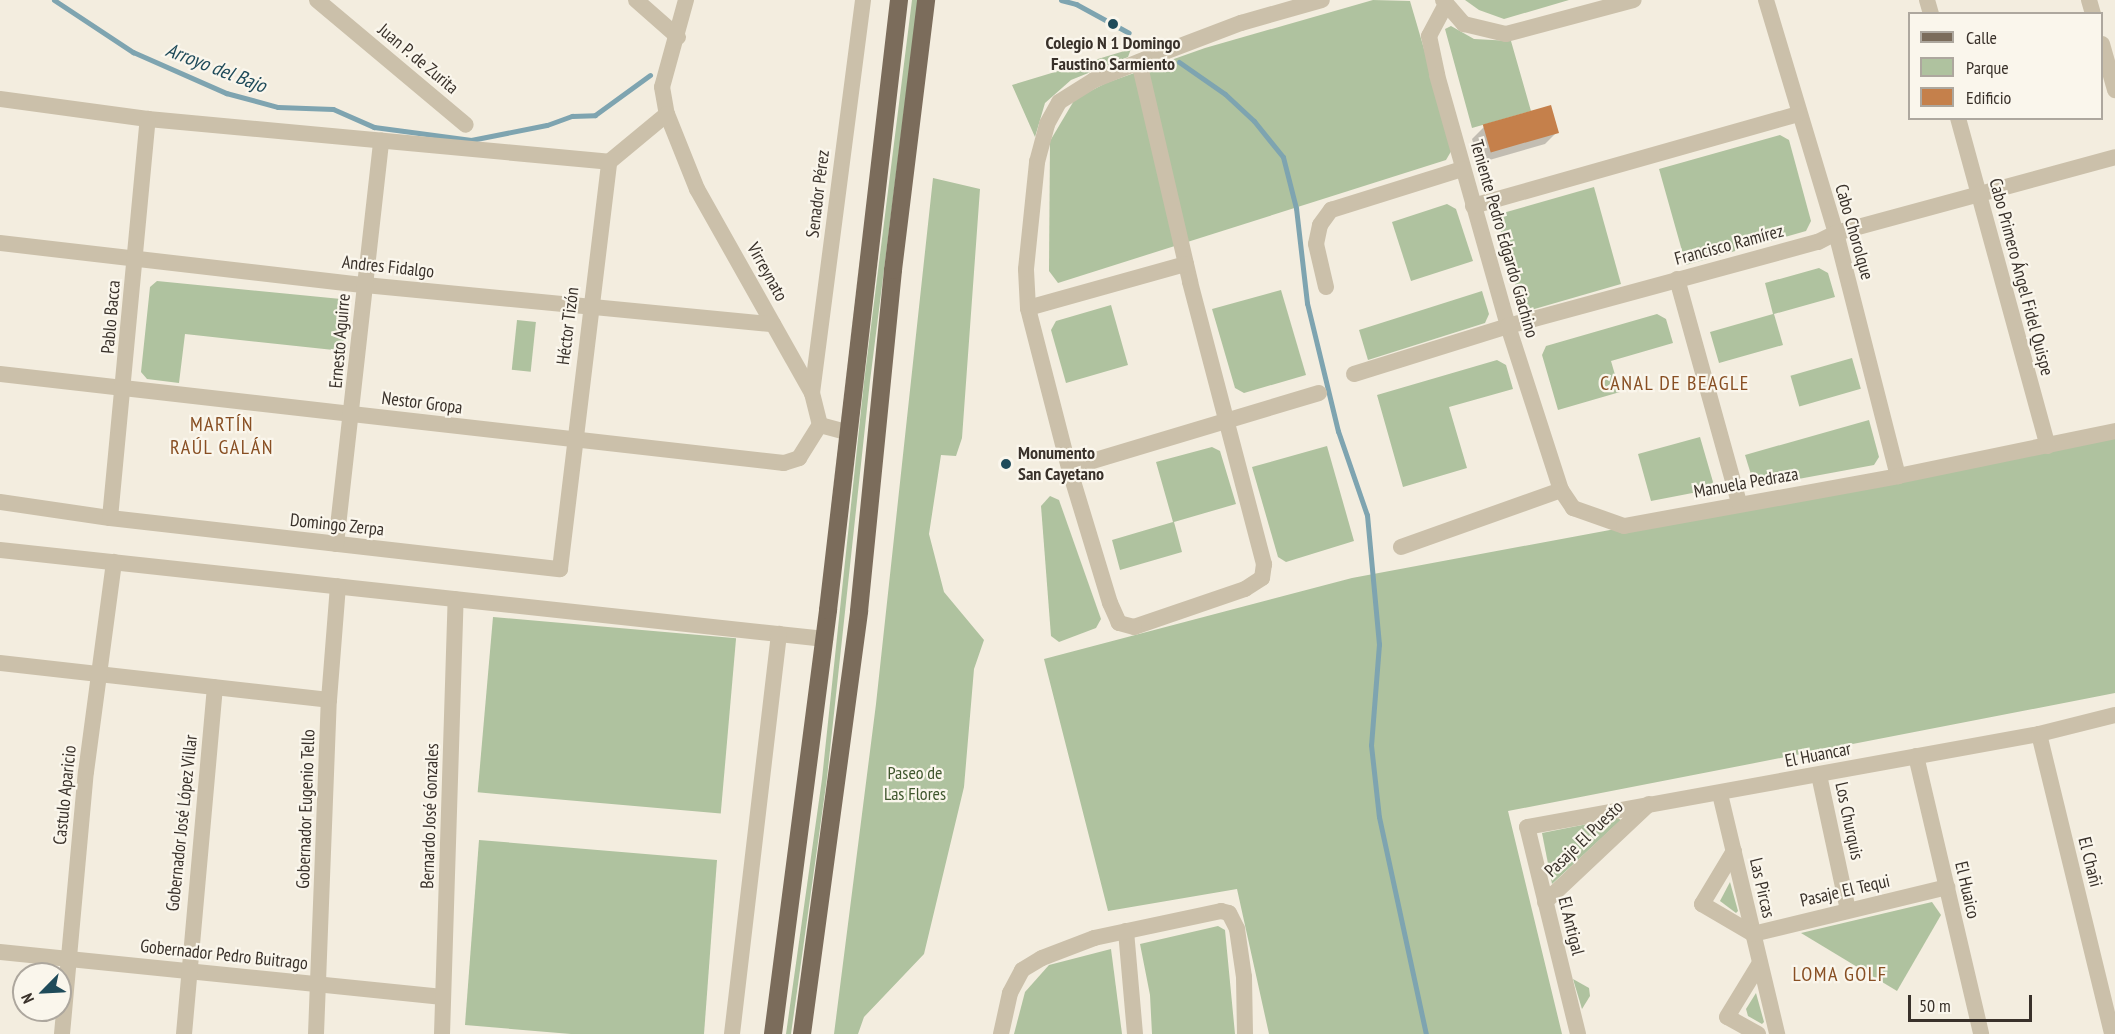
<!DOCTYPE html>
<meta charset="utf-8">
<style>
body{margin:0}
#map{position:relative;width:2115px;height:1034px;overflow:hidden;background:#f3eddf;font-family:"PT Sans Narrow",sans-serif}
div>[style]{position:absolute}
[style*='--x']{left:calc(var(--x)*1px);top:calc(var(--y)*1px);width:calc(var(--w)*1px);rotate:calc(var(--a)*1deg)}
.green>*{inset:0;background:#afc29f;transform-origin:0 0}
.shadow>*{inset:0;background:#0003}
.stream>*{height:5px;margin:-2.5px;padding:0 2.5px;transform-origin:2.5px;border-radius:2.5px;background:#7ea4b0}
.building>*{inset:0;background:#c5804b;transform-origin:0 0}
.minor>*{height:16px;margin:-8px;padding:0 8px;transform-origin:8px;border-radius:8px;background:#cbc0aa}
.major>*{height:18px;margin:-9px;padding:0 9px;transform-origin:9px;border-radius:9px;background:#7b6c5b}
.dots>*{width:16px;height:16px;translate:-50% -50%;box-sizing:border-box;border:3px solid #faf6ec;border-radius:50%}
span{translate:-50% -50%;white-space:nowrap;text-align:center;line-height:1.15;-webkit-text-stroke:4.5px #faf6ec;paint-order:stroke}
.poi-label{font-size:18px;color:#39312a;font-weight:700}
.left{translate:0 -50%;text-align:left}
.street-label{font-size:18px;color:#39312a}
.park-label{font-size:18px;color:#40572e}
.water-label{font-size:20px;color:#1f4b5a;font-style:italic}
.neighbourhood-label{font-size:20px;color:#884f23;letter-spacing:1.5px}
.legend{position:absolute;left:1908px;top:12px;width:195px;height:108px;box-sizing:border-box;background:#faf6ec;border:2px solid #ada79e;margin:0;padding:8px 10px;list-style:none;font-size:18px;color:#39312a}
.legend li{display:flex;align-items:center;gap:12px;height:30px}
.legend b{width:30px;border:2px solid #ada79e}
.north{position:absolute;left:12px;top:962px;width:60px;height:60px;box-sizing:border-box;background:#faf6ec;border:2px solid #ada79e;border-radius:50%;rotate:246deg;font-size:16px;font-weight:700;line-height:24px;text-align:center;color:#39312a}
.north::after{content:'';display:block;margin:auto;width:21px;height:27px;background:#1f4b5a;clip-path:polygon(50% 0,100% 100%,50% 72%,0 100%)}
.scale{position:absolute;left:1908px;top:995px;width:124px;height:27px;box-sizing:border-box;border:3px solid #39312a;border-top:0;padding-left:8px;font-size:18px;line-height:21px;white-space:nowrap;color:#39312a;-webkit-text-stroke:4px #faf6ec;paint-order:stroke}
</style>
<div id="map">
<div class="green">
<i style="clip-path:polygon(912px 0,918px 0,870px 381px,827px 778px,791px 1034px,786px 1034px,822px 779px,864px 382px)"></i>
<i style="clip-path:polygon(1373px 0,1410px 1px,1453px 148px,1446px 160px,1058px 283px,1049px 271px,1050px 141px,1075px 99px,1106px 83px,1205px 48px)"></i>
<i style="clip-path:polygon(1465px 0,1569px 0,1504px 19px,1479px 10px)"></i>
<i style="clip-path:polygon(1451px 26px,1474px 39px,1511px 41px,1531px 111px,1472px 128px,1445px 29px)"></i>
<i style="clip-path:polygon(1131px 49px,1128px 57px,1071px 80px,1045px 103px,1035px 137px,1012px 85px)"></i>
<i style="clip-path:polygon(1780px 135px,1789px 140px,1811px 221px,1806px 231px,1686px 265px,1659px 169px)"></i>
<i style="clip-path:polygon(933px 178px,980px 189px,962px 438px,956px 456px,941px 455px,929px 534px,944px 592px,984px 640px,974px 669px,964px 787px,924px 954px,864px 1017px,858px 1034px,834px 1034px,876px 704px)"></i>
<i style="clip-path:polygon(1594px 187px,1621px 284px,1531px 310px,1521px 305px,1498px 221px,1503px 213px)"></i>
<i style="clip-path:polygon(1447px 204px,1456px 209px,1473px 261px,1411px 281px,1392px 222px)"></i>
<i style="clip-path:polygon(1819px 268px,1828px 273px,1835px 297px,1774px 314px,1783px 345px,1719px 363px,1710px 332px,1773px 314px,1765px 283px)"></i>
<i style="clip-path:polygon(157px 281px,341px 299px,346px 305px,343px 351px,185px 334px,179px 383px,147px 379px,141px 372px,150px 287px)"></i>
<i style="clip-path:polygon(1281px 290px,1306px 375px,1244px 393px,1235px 388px,1212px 309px)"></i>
<i style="clip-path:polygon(1482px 291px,1489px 314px,1485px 323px,1368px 360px,1359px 330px)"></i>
<i style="clip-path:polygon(1111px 305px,1128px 365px,1066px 383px,1051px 330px,1056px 321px)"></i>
<i style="clip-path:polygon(1657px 314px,1666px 319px,1673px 343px,1611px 361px,1620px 392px,1558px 410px,1542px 355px,1546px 346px)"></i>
<i style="left:517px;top:320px;width:19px;height:50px;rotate:6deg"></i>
<i style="left:1852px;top:358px;width:32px;height:64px;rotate:74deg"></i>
<i style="clip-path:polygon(1497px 360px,1506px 365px,1513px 389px,1449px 407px,1467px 468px,1403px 487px,1377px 395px)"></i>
<i style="clip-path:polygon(1869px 420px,1879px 457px,1874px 465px,1761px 486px,1753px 481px,1745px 455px)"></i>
<i style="clip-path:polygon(2115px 436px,2115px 693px,1508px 811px,1562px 1034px,1269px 1034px,1237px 889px,1108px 911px,1044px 659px,1352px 578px)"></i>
<i style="clip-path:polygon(1700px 437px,1713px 482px,1708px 490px,1651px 501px,1638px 454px)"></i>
<i style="clip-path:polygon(1327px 446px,1354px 541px,1286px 562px,1278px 557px,1252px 467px)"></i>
<i style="clip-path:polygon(1212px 447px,1220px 451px,1236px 504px,1174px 522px,1182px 552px,1120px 570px,1112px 540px,1173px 522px,1156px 462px)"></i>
<i style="clip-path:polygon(1050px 496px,1059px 500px,1101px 619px,1096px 628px,1059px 642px,1051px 636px,1041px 506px)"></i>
<i style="left:493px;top:617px;width:244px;height:176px;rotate:5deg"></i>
<i style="clip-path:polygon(1618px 818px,1621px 820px,1552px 884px,1542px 833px)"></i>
<i style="clip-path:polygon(479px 840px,717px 860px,704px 1034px,571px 1034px,465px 1025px)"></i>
<i style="clip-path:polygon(1730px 882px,1738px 911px,1736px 913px,1720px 901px)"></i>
<i style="clip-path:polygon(1932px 902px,1941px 915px,1897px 991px,1801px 933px)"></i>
<i style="clip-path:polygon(1218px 926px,1225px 930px,1235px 1034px,1152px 1034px,1150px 995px,1140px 944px)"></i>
<i style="clip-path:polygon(1111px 949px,1122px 1034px,1014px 1034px,1025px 992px,1049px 965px)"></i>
<i style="clip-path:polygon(1573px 979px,1589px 988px,1590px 996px,1582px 1009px)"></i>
<i style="clip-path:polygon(1756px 993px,1764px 1022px,1762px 1024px,1748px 1016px,1746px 1009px)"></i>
</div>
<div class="shadow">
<i style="clip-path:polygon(1484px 127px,1557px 132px,1545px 144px,1479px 163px,1472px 139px)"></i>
</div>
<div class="stream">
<i style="--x:54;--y:0;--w:95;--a:33.4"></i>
<i style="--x:133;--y:52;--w:102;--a:23.8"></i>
<i style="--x:226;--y:93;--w:54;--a:15.1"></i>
<i style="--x:278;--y:107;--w:55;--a:2.1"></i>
<i style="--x:333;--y:109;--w:45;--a:23.7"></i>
<i style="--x:374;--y:127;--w:98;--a:7.6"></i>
<i style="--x:471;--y:140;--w:77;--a:-11.2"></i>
<i style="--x:547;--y:125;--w:27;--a:-20"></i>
<i style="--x:572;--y:116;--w:23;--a:-2"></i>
<i style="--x:595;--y:115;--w:68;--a:-36"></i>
<i style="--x:1061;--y:0;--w:16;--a:15"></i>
<i style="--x:1076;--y:4;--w:60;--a:28.7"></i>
<i style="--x:1179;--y:62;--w:56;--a:34.8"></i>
<i style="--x:1225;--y:94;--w:40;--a:43"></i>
<i style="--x:1254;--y:121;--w:46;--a:51.1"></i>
<i style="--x:1283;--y:157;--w:53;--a:75.7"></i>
<i style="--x:1296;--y:208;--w:96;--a:83.4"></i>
<i style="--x:1307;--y:303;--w:132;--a:76.4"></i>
<i style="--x:1338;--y:431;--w:89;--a:71"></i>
<i style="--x:1367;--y:515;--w:130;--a:84.7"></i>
<i style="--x:1379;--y:644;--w:101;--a:94.5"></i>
<i style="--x:1371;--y:745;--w:72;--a:83.7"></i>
<i style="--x:1379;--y:817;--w:222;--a:77.8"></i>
</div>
<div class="building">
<i style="left:1551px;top:105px;width:29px;height:71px;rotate:74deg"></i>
</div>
<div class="minor">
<i style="--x:317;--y:0;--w:194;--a:40"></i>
<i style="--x:636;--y:0;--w:56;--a:41.4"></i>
<i style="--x:686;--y:0;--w:90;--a:105.4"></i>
<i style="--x:662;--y:87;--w:27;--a:80"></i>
<i style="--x:667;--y:114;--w:81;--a:68.2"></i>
<i style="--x:697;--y:189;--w:234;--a:60.6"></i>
<i style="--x:812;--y:393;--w:33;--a:76"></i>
<i style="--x:820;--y:425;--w:28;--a:15"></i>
<i style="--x:1443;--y:0;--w:32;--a:49"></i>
<i style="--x:1464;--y:24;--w:43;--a:13.4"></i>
<i style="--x:1506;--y:34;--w:132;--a:-14.9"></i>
<i style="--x:1766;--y:0;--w:243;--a:73.3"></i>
<i style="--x:1836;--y:233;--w:251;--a:75.7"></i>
<i style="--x:1927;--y:0;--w:15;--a:74"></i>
<i style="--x:2089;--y:0;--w:15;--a:74"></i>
<i style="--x:1445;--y:6;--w:34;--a:118"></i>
<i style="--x:1429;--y:36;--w:40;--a:78"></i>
<i style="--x:1437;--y:75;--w:261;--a:74.2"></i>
<i style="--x:1508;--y:326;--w:172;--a:72.1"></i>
<i style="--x:1561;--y:490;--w:22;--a:56"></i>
<i style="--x:1573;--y:508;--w:54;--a:19.4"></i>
<i style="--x:1624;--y:526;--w:279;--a:-10.3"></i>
<i style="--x:1898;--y:476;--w:222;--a:-11.7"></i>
<i style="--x:2102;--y:44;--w:48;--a:74.2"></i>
<i style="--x:1139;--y:62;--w:226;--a:76.9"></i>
<i style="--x:1190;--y:282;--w:292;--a:75.3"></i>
<i style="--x:1264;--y:564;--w:14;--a:98"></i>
<i style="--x:1262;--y:578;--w:20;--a:147"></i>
<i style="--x:1245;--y:589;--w:117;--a:161.1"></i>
<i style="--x:1134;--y:627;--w:16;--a:-165"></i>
<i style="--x:1119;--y:623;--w:22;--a:-114"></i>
<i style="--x:1110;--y:603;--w:141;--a:-106.9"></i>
<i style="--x:1069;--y:468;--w:165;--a:-104.4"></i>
<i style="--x:1028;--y:308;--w:39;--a:-93"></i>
<i style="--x:1026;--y:269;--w:108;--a:-84.1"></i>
<i style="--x:1037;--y:162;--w:39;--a:-75"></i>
<i style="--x:1047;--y:124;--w:25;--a:-61"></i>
<i style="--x:1059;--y:102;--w:41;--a:-32.2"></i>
<i style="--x:1094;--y:80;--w:56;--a:-22"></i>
<i style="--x:1146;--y:59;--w:102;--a:-20.8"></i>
<i style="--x:1241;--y:23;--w:84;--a:-15.9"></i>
<i style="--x:0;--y:99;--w:149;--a:7.7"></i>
<i style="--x:148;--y:119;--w:463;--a:5.3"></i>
<i style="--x:1958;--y:118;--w:340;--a:74.7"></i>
<i style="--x:1473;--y:206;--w:339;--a:-15.8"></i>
<i style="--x:0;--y:243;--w:367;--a:6.6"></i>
<i style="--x:365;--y:285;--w:410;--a:5.5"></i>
<i style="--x:1677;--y:279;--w:232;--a:74.5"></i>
<i style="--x:1326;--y:287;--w:44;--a:-103.1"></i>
<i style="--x:1316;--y:244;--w:19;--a:-78"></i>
<i style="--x:1320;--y:225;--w:19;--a:-54"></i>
<i style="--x:1331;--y:210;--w:137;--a:-17.4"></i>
<i style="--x:1028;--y:308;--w:164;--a:-15.6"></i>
<i style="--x:0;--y:374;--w:789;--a:6.48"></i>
<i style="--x:784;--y:463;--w:16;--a:-18"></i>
<i style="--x:799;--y:458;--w:39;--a:-58"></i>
<i style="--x:1354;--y:374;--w:161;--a:-17.3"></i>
<i style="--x:1508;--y:326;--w:321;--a:-15.2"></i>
<i style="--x:1818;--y:242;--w:20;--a:-27"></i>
<i style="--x:1836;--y:233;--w:289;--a:-15.2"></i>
<i style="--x:812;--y:393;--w:396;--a:-82.6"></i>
<i style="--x:1069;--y:468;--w:261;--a:-16.7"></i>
<i style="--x:0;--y:502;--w:111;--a:8.3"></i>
<i style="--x:110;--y:518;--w:453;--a:6.5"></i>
<i style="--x:560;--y:569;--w:410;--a:-83.1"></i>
<i style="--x:609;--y:162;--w:75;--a:-39.6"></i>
<i style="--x:110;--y:518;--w:401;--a:-84.6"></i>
<i style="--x:336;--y:544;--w:406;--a:-83.6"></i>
<i style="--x:1401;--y:547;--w:170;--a:-19.6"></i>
<i style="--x:0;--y:550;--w:830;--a:6.16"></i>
<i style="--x:0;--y:663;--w:331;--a:6.4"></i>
<i style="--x:2039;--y:734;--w:309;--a:76.3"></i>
<i style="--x:1916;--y:756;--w:285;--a:76.8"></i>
<i style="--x:1819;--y:775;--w:138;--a:77.9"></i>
<i style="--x:1720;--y:794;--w:247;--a:76.6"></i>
<i style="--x:1734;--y:851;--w:62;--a:121.1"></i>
<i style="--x:1702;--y:904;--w:59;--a:30.5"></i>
<i style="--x:1753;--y:934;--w:200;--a:-13.6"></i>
<i style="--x:1545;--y:902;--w:143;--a:-43.3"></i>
<i style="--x:1126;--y:931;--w:103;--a:85"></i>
<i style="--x:0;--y:952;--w:445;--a:5.8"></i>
<i style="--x:62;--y:1034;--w:263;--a:-84.8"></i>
<i style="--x:86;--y:772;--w:212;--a:-82.4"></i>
<i style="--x:184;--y:1034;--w:348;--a:-84.9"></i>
<i style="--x:316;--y:1034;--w:334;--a:-87.8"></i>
<i style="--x:329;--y:700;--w:114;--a:-85.5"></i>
<i style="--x:442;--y:1034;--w:435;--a:-88.2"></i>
<i style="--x:732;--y:1034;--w:403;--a:-83.3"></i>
<i style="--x:1001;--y:1034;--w:42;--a:-77.6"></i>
<i style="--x:1010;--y:993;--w:26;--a:-62"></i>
<i style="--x:1022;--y:970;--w:23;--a:-31"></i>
<i style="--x:1042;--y:958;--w:56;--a:-21"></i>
<i style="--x:1094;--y:938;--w:130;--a:-12"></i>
<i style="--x:1221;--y:911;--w:8;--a:14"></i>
<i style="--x:1229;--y:913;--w:18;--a:63"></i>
<i style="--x:1237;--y:929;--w:49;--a:81.7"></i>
<i style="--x:1244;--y:977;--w:57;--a:89"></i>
<i style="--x:1578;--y:1034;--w:213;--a:-103.8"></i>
<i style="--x:1527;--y:827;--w:520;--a:-10.29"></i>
<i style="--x:2039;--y:734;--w:78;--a:-14"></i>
<i style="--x:1758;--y:1034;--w:35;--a:-151"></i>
<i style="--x:1727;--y:1017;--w:63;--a:-58.6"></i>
</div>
<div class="major">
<i style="--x:773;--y:1034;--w:428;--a:-82.6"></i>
<i style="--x:828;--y:610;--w:614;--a:-83.36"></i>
<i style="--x:802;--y:1034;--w:427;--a:-82.3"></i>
<i style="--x:859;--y:611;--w:343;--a:-84.3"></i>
<i style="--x:893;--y:270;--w:272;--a:-83"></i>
</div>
<div class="dots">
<i style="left:1113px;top:24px;background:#1f4b5a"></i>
<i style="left:1006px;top:464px;background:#1f4b5a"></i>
</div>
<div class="poi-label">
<span style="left:1113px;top:54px">Colegio N 1 Domingo<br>Faustino Sarmiento</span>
<span class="left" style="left:1018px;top:464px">Monumento<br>San Cayetano</span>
</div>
<div class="street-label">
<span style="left:418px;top:59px;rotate:40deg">Juan P. de Zurita</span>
<span style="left:818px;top:194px;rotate:-83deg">Senador Pérez</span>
<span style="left:1854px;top:232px;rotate:74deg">Cabo Chorolque</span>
<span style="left:1504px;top:239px;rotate:74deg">Teniente Pedro Edgardo Giachino</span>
<span style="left:1729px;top:245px;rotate:-15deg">Francisco Ramírez</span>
<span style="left:388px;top:267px;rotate:6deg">Andres Fidalgo</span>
<span style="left:767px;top:272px;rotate:61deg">Virreynato</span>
<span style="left:2021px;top:277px;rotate:75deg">Cabo Primero Ángel Fidel Quispe</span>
<span style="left:111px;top:317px;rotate:-85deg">Pablo Bacca</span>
<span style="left:568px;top:326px;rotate:-83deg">Héctor Tizón</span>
<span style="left:340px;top:341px;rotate:-85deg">Ernesto Aguirre</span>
<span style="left:422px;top:403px;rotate:7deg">Nestor Gropa</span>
<span style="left:1746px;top:483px;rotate:-10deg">Manuela Pedraza</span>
<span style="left:337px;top:525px;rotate:6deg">Domingo Zerpa</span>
<span style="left:1818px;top:755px;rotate:-11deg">El Huancar</span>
<span style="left:65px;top:795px;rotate:-84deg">Castulo Aparicio</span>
<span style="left:306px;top:809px;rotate:-88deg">Gobernador Eugenio Tello</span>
<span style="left:430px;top:816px;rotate:-88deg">Bernardo José Gonzales</span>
<span style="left:1849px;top:821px;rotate:78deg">Los Churquis</span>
<span style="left:182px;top:823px;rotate:-84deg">Gobernador José López Villar</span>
<span style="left:1584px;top:839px;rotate:-44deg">Pasaje El Puesto</span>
<span style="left:2090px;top:862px;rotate:76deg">El Chañi</span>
<span style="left:1762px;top:888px;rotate:77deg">Las Pircas</span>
<span style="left:1967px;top:890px;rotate:77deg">El Huaico</span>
<span style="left:1845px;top:891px;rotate:-13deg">Pasaje El Tequi</span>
<span style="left:1571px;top:926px;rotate:76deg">El Antigal</span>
<span style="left:224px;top:955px;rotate:6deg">Gobernador Pedro Buitrago</span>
</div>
<div class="park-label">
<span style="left:915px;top:784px">Paseo de<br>Las Flores</span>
</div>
<div class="water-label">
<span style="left:216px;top:68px;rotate:21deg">Arroyo del Bajo</span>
</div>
<div class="neighbourhood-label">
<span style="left:1675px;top:383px">CANAL DE BEAGLE</span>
<span style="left:222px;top:436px">MARTÍN<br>RAÚL GALÁN</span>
<span style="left:1840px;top:974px">LOMA GOLF</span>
</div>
<ul class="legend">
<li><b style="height:8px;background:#7b6c5b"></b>Calle</li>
<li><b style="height:16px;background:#afc29f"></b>Parque</li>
<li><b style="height:16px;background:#c5804b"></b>Edificio</li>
</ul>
<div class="north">N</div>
<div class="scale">50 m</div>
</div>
